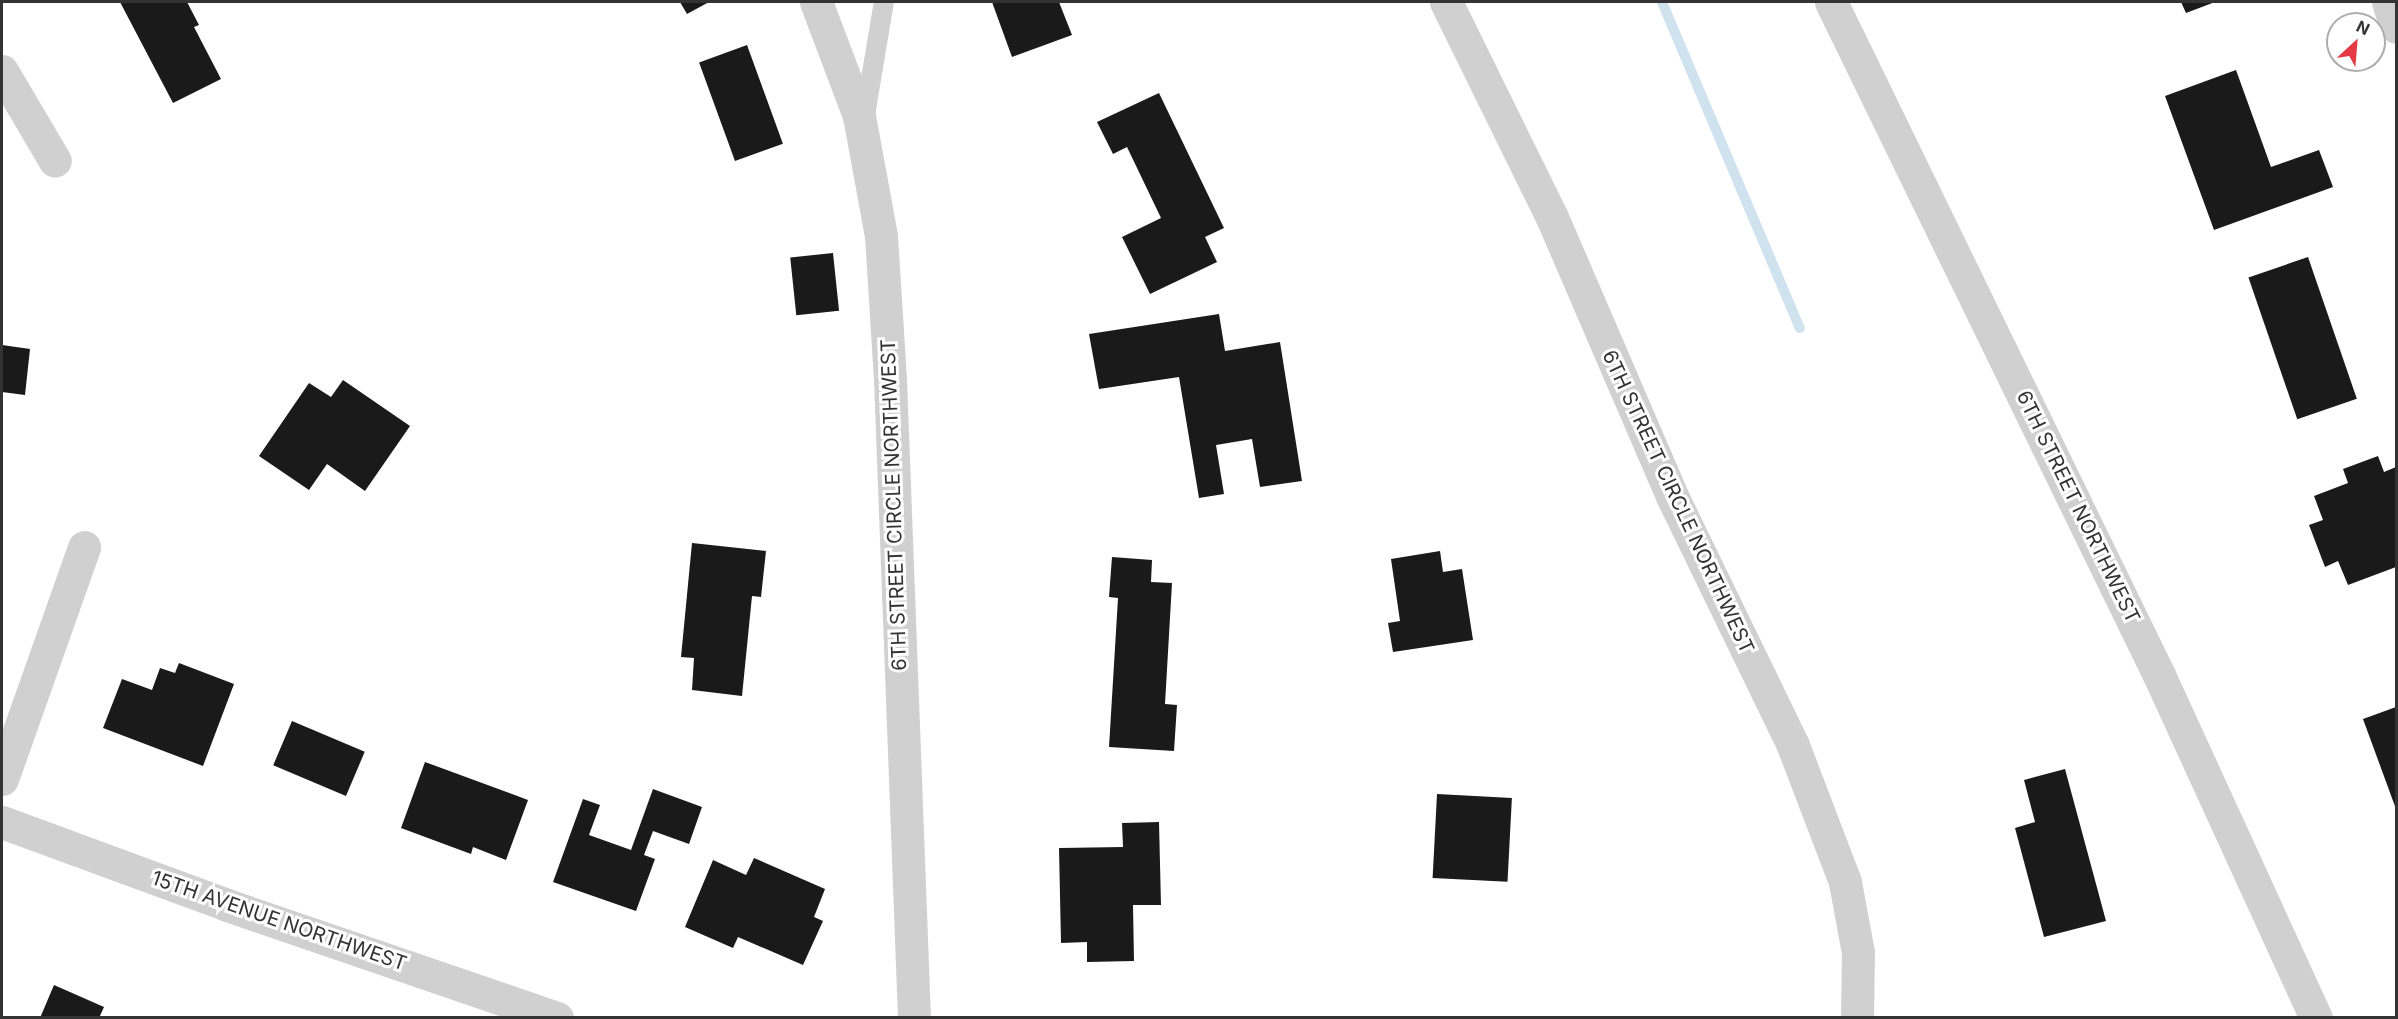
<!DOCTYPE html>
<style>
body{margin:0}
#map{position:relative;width:2398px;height:1019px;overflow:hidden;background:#fff;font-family:Inter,sans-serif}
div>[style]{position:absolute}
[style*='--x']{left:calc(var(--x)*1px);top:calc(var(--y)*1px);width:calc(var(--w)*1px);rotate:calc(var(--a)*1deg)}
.stream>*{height:10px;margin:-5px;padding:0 5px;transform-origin:5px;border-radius:5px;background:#cfe2ee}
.building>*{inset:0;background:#1a1a1a;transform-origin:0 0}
.service>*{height:20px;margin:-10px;padding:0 10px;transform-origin:10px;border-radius:10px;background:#d0d0d0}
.minor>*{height:33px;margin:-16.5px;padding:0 16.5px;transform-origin:16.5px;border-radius:16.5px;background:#d0d0d0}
.tertiary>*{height:33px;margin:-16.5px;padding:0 16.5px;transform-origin:16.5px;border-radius:16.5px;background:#d0d0d0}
span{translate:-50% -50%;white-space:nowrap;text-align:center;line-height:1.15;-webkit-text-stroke:6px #fff;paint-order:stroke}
.street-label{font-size:20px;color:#333}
.frame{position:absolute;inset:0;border:3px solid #333;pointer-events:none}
.north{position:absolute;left:2326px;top:12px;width:60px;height:60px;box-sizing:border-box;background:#fff;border:2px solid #adadad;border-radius:50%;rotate:26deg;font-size:16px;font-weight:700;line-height:24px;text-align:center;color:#333}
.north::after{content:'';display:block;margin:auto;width:21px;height:27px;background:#e63946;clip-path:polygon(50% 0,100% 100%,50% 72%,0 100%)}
</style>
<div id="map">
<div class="stream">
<i style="--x:1662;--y:2;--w:354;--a:67.1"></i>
</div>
<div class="building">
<i style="clip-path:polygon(120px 2px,187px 2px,199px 25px,194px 27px,221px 79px,173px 103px)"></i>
<i style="clip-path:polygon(680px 2px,709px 2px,687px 14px)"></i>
<i style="clip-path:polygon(992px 2px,1059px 2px,1072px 35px,1012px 57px)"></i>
<i style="clip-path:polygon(2181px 2px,2215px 2px,2186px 13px)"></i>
<i style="left:747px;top:45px;width:105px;height:51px;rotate:70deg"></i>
<i style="clip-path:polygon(2236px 70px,2271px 167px,2319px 150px,2333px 187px,2214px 230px,2165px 96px)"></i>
<i style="clip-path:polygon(1159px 93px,1224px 228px,1205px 237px,1217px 262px,1150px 294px,1122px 237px,1161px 218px,1127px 147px,1113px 154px,1097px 122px)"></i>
<i style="left:833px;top:253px;width:58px;height:43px;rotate:84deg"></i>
<i style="left:2308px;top:257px;width:150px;height:63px;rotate:71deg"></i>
<i style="clip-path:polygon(1219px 314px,1225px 351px,1280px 342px,1302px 481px,1260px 487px,1252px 439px,1216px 445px,1224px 494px,1199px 498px,1179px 377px,1099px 389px,1089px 334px)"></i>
<i style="clip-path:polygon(2px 345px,30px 349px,25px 395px,2px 392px)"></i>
<i style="clip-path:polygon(343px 380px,410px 426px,365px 491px,327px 464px,309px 490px,259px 456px,309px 383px,331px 397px)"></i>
<i style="clip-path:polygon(2378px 456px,2384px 472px,2396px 467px,2396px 567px,2348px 585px,2338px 561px,2325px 567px,2309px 525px,2323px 520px,2314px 496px,2348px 483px,2343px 469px)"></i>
<i style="clip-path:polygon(692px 543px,766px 551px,761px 597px,752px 596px,742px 696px,692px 690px,694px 658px,681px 657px)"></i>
<i style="clip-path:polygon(1440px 551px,1443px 572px,1462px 569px,1473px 640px,1393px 652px,1388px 623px,1400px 621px,1391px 559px)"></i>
<i style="clip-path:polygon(1112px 557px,1152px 560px,1151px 582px,1172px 583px,1165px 704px,1177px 705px,1174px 751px,1109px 747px,1118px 598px,1109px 597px)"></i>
<i style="clip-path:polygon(179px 663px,234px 684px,203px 766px,103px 728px,122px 679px,152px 690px,160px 668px,175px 673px)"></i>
<i style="clip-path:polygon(2396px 707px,2396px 809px,2363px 719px)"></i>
<i style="left:292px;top:721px;width:79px;height:48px;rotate:23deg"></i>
<i style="clip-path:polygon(425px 762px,528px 800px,506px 860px,473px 847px,471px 854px,401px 828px)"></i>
<i style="clip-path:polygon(2065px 769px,2106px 921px,2044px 937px,2015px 828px,2035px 822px,2024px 780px)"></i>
<i style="clip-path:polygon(653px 789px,702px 807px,689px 844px,653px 831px,644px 855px,655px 859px,636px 911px,553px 882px,583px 799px,600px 805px,589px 835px,631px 850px)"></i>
<i style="left:1437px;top:794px;width:75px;height:84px;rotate:3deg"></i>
<i style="clip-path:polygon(1159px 822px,1161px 905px,1133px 905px,1134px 961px,1087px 962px,1087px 942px,1061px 943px,1059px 848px,1123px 847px,1122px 823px)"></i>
<i style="clip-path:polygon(754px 858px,825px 889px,814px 917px,823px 921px,803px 965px,738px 937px,733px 948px,685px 927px,713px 860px,746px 875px)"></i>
<i style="clip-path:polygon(54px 985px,104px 1007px,99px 1018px,40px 1018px)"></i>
</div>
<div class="service">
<i style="--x:864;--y:121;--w:121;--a:-80.5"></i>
</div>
<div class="minor">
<i style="--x:816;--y:2;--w:122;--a:69.3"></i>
<i style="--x:859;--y:116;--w:122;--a:79.6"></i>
<i style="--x:881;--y:236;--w:143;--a:86.4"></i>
<i style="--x:890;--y:379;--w:639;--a:87.85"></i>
<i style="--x:1446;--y:2;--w:237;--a:63.8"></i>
<i style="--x:1551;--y:215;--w:306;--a:66.7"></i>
<i style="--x:1672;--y:496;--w:275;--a:64.1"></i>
<i style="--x:1792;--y:743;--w:149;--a:69.1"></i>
<i style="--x:1845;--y:882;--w:72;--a:79.6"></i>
<i style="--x:1858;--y:953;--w:65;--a:90.9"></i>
<i style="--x:2388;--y:2;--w:26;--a:72"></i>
<i style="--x:2;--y:71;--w:104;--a:59.5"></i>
<i style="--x:2;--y:779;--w:246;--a:-70.5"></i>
<i style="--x:2;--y:822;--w:240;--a:20.2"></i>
<i style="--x:227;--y:905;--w:349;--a:18.9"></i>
</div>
<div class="tertiary">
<i style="--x:1831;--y:2;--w:749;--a:64.02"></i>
<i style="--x:2159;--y:675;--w:377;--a:65.4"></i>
</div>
<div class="street-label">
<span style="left:1678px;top:502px;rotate:65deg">6TH STREET CIRCLE NORTHWEST</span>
<span style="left:894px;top:505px;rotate:-92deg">6TH STREET CIRCLE NORTHWEST</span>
<span style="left:2078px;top:507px;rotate:64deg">6TH STREET NORTHWEST</span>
<span style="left:279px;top:921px;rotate:19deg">15TH AVENUE NORTHWEST</span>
</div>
<div class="frame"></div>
<div class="north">N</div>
</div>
